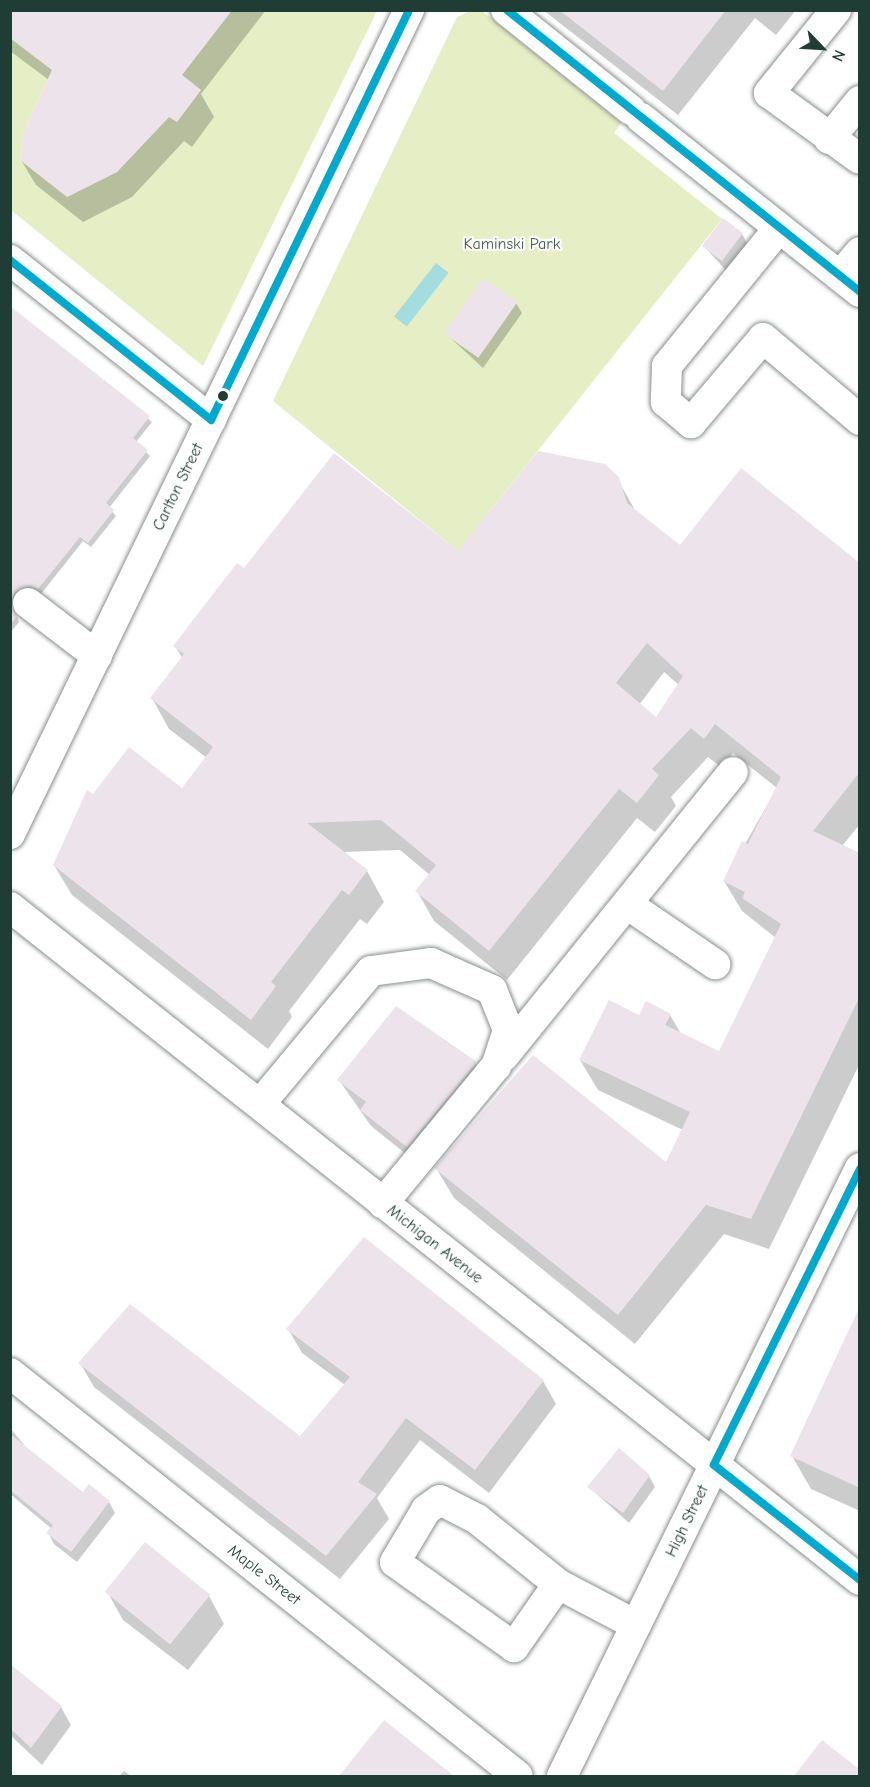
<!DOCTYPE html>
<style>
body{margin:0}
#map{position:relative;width:870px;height:1787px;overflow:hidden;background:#fff;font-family:"Comic Neue",sans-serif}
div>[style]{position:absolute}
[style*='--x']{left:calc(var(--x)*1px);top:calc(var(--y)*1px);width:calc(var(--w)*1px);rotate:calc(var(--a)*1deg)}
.green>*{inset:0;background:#e5eec5}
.water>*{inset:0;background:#a3dde0;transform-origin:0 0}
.shadow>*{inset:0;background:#0003}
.building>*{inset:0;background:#ede4eb;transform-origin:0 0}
.roads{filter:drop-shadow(0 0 2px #898f8d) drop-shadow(0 0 2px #898f8d)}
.minor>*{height:30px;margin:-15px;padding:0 15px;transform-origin:15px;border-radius:15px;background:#fff}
.bus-1>*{height:8px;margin:-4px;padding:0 4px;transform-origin:4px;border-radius:4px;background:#00a9ce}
.dots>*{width:16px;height:16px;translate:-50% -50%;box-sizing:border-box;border:3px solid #fff;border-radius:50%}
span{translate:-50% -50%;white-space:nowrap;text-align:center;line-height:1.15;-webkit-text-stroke:4.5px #fff;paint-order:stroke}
.park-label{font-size:16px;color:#425e47}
.street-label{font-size:16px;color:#1f3d34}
.frame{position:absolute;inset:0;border:12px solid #1f3d34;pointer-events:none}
.north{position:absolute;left:792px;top:18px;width:60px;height:60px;-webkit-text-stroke:4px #fff;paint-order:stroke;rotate:115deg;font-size:16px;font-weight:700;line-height:24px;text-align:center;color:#1f3d34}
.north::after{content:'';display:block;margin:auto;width:21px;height:27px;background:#1f3d34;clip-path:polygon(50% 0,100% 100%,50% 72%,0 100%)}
</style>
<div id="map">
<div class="green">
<i style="clip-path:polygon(232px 11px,377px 11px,203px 366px,11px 210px,10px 38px,52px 70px,23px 133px,20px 160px,67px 197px,117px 172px,169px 117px,177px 122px,201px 90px,182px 75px)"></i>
<i style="clip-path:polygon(470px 11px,482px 11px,621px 123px,614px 133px,722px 219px,486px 516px,469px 560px,273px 401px,457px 17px)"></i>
</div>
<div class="water">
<i style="left:436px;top:263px;width:16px;height:68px;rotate:38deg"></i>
</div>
<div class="shadow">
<i style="clip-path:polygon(10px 10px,266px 10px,201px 94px,214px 117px,192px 147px,184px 141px,132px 197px,83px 222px,36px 185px,21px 160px,49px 80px,10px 51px)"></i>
<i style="clip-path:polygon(543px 10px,796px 10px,776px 35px,755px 18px,678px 115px)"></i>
<i style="clip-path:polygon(742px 234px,751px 250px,731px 276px,703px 245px)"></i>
<i style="clip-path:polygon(516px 303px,522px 313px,483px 368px,445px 333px)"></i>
<i style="clip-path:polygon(10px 308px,152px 422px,136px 442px,150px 456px,109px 508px,116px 516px,91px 547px,83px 541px,41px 594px,33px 590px,17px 597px,13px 607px,19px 622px,10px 633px)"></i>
<i style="clip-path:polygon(evenodd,617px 478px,636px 512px,680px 547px,860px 565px,860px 824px,842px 846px,860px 855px,860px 1063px,769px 1249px,724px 1234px,635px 1344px,454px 1198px,436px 1168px,666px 1164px,683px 1130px,598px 1090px,580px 1060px,640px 1017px,670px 1015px,681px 1034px,720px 1053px,776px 938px,742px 911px,724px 881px,777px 788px,733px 753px,722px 768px,708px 757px,671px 797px,676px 806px,655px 832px,637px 818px,507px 980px,434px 921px,417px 891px,430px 875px,400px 850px,342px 852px,367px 871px,384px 902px,367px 924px,360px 919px,289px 1011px,292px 1017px,268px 1049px,72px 895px,54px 865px,93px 796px,182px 790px,207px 758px,169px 729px,152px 698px,183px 659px,175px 646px,245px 570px,458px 553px,617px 478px,664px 672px,679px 685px,657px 719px,639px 705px,664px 672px)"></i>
<i style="clip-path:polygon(475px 1063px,485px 1079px,416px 1162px,371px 1126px,339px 1080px)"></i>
<i style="clip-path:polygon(860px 1310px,860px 1511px,811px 1489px,792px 1456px)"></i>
<i style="clip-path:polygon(288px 1329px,543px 1381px,556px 1404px,489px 1493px,420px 1440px,377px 1498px,389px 1519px,340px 1579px,94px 1387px,80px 1363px,300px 1438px,345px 1385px,302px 1353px)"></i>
<i style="clip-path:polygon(10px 1428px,29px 1451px,83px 1494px,109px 1502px,115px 1513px,77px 1562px,54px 1544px,48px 1533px,52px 1529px,10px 1494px)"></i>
<i style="clip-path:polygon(649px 1476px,655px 1487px,629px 1523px,589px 1487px)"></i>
<i style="clip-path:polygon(108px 1593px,209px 1596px,224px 1624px,188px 1670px,123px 1620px)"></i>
<i style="clip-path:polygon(10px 1666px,61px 1707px,71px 1725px,42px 1765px,10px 1735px)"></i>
<i style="clip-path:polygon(384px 1722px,451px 1776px,345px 1776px)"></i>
<i style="clip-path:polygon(823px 1742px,860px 1772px,860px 1776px,796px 1776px)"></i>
<i style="clip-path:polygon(124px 1771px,131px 1776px,119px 1776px)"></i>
</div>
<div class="building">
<i style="clip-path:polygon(10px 10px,232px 10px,182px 75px,201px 90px,177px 122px,169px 117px,117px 172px,67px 197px,20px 160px,23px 133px,52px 70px,10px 38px)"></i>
<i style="clip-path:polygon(559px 10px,726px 10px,663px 91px)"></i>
<i style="left:723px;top:218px;width:25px;height:35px;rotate:37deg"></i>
<i style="left:483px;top:278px;width:42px;height:68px;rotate:35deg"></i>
<i style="clip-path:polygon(10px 306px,150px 416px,133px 438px,148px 450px,106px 503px,114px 510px,88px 543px,80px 537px,38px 589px,30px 586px,15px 592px,11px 601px,17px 616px,10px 625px)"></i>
<i style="clip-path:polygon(evenodd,538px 451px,605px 464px,619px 477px,627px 503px,680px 545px,741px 468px,860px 563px,860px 772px,813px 831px,860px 853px,860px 996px,751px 1219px,706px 1205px,618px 1315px,434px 1168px,533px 1055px,666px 1162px,690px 1112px,579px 1060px,609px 1000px,639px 1015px,646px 1001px,671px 1014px,665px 1025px,719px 1051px,781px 924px,742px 898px,745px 892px,723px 881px,742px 841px,748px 844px,781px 777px,715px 724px,704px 739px,691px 728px,652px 769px,659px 775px,637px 803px,619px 789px,489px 951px,415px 891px,436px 865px,381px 820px,307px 823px,368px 870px,349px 895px,342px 890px,271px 982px,276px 986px,251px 1020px,53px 865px,87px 790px,93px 794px,129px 747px,182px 788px,213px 747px,150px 698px,184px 654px,173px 646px,237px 563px,244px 568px,334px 453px,458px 551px,538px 451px,647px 643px,683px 676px,656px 717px,616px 683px,647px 643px)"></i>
<i style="clip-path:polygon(396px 1006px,477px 1062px,407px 1147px,360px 1110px,366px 1102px,337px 1080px)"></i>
<i style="clip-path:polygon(364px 1237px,544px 1380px,475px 1470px,406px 1418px,358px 1482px,377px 1494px,326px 1556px,78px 1363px,130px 1304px,300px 1436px,350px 1377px,286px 1329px)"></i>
<i style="clip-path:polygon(860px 1306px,860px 1488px,790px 1456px)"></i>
<i style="clip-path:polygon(10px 1434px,83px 1492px,89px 1484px,110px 1501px,71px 1552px,46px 1533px,53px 1525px,10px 1490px)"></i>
<i style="clip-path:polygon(619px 1448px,650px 1475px,623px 1513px,587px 1487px)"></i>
<i style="left:145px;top:1542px;width:84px;height:64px;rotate:39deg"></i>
<i style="clip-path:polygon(10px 1664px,62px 1706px,31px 1748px,10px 1728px)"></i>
<i style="clip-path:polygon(384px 1720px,454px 1776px,339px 1776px)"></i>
<i style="clip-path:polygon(822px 1740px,860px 1770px,860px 1776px,794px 1776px)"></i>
</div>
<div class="roads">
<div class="minor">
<i style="--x:506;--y:10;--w:160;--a:38.7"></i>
<i style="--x:836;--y:10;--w:107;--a:128.9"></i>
<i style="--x:769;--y:93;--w:112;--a:36"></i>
<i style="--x:641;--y:118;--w:280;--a:38.5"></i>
<i style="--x:829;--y:139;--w:49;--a:-50.8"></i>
<i style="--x:779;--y:228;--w:178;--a:129.1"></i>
<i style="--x:667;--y:366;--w:36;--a:92"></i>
<i style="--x:666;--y:402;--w:33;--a:40"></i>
<i style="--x:691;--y:423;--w:111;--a:-49.7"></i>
<i style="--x:763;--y:338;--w:127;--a:40.2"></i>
<i style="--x:10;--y:260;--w:257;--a:38.5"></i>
<i style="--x:840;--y:276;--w:31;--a:-50"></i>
<i style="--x:28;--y:603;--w:87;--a:37.5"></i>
<i style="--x:10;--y:834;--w:916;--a:-64.16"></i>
<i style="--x:627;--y:904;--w:107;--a:34.3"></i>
<i style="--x:10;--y:907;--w:1084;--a:38.37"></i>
<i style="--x:503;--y:1057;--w:366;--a:-51.1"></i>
<i style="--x:260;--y:1104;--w:173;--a:-50.2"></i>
<i style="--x:371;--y:971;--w:61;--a:-7.6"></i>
<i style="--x:431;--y:963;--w:67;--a:23.9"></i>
<i style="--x:492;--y:990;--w:43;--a:68.2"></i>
<i style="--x:508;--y:1030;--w:38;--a:108"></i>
<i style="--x:496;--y:1066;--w:178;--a:129.5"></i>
<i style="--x:10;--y:1373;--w:648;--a:38.43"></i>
<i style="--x:558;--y:1584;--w:77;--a:124.9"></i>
<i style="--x:514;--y:1647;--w:146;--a:-144.5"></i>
<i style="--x:395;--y:1562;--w:61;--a:-59.2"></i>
<i style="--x:426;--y:1510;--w:17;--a:-36"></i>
<i style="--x:440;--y:1500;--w:42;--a:27.2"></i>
<i style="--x:477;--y:1519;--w:104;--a:38.7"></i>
<i style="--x:558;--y:1584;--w:88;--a:27.7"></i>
<i style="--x:562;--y:1776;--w:677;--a:-63.89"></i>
</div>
</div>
<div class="bus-1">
<i style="--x:507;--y:10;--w:452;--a:38.6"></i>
<i style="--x:10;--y:260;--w:257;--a:38.5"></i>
<i style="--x:211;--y:420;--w:455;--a:-64.2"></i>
<i style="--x:860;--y:1169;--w:330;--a:116.3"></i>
<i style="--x:714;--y:1465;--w:186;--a:38.2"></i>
</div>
<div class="dots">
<i style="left:223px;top:396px;background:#1f3d34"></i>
</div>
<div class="park-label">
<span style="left:512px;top:244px">Kaminski Park</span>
</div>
<div class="street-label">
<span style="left:178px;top:487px;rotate:-64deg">Carlton Street</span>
<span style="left:435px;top:1244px;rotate:38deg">Michigan Avenue</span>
<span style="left:687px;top:1521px;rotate:-64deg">High Street</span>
<span style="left:264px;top:1575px;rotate:38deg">Maple Street</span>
</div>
<div class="frame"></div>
<div class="north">N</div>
</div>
